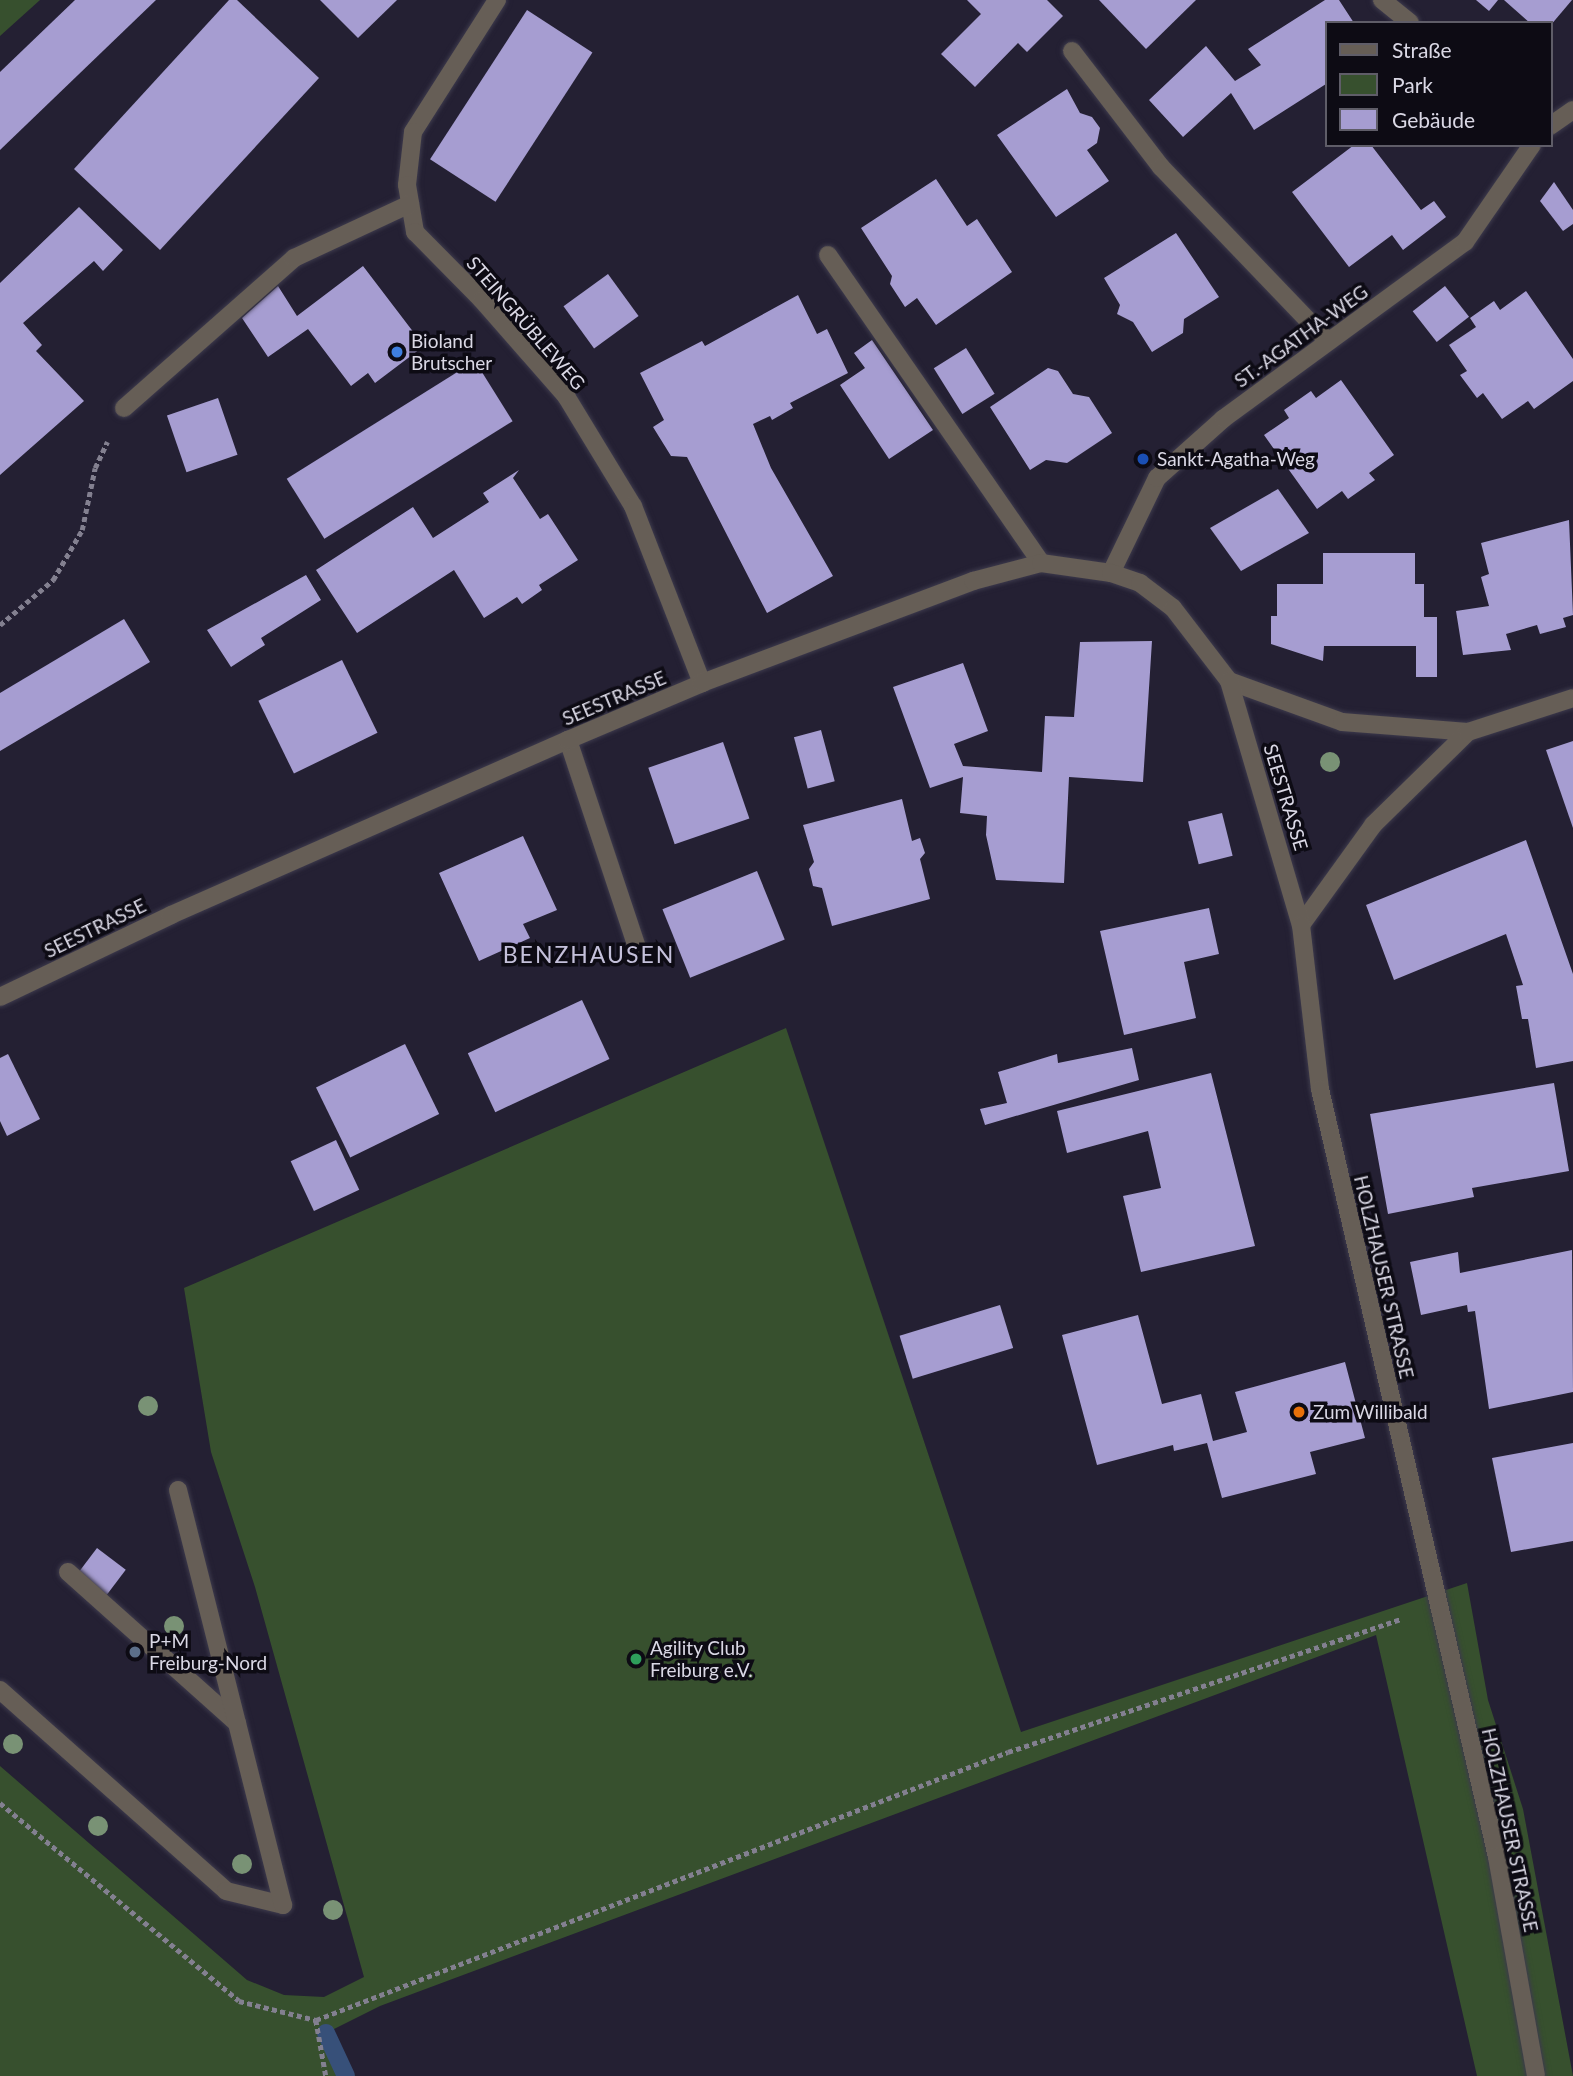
<!DOCTYPE html>
<meta charset="utf-8">
<style>
body{margin:0}
#map{position:relative;width:1573px;height:2076px;overflow:hidden;background:#242033;font-family:Lato,sans-serif}
div>[style]{position:absolute}
[style*='--x']{left:calc(var(--x)*1px);top:calc(var(--y)*1px);width:calc(var(--w)*1px);rotate:calc(var(--a)*1deg)}
.green>*{inset:0;background:#37502e}
.stream>*{height:18px;margin:-9px;padding:0 9px;transform-origin:9px;border-radius:9px;background:#375079}
.building>*{inset:0;background:#a69dd1;transform-origin:0 0}
.path>*{height:4.5px;margin-top:-2.25px;transform-origin:0;background:repeating-linear-gradient(90deg,#838090 0 5px,transparent 0 8.5px)}
.roads{filter:drop-shadow(0 0 2px #3d3a4c) drop-shadow(0 0 2px #3d3a4c)}
.minor>*{height:18px;margin:-9px;padding:0 9px;transform-origin:9px;border-radius:9px;background:#665e56}
.trees>*{width:20px;height:20px;margin:-10px;border-radius:50%;background:#799275}
.dots>*{width:19px;height:19px;translate:-50% -50%;box-sizing:border-box;border:4px solid #0d0b14;border-radius:50%}
span{translate:-50% -50%;white-space:nowrap;text-align:center;line-height:1.15;-webkit-text-stroke:7px #0d0b14;paint-order:stroke}
.street-label{font-size:19px;color:#dad8e5}
.poi-label{font-size:19px;color:#dad8e5}
.left{translate:0 -50%;text-align:left}
.quarter-label{font-size:23px;color:#c4c0da;letter-spacing:2px}
.legend{position:absolute;left:1325px;top:21px;width:228px;height:126px;box-sizing:border-box;background:#0d0b14;border:2px solid #5f5d68;margin:0;padding:9px 12px;list-style:none;font-size:21px;color:#dad8e5}
.legend li{display:flex;align-items:center;gap:14px;height:35px}
.legend b{width:35px;border:2px solid #5f5d68}
</style>
<div id="map">
<div class="green">
<i style="clip-path:polygon(0 0,40px 0,0 36px)"></i>
<i style="clip-path:polygon(786px 1028px,1021px 1732px,1467px 1583px,1488px 1700px,1523px 1809px,1573px 2076px,1477px 2076px,1376px 1635px,380px 2006px,332px 2030px,355px 2076px,0 2076px,0 1766px,247px 1980px,284px 1995px,324px 1997px,364px 1977px,255px 1587px,211px 1452px,184px 1288px)"></i>
</div>
<div class="stream">
<i style="--x:326;--y:2033;--w:47;--a:65.1"></i>
</div>
<div class="building">
<i style="clip-path:polygon(75px 0,156px 0,0 150px,0 72px)"></i>
<i style="clip-path:polygon(229px 0,237px 0,319px 78px,160px 250px,74px 169px)"></i>
<i style="clip-path:polygon(320px 0,397px 0,358px 38px)"></i>
<i style="clip-path:polygon(967px 0,1047px 0,1063px 16px,1027px 52px,1018px 43px,975px 87px,941px 54px,981px 14px)"></i>
<i style="clip-path:polygon(1099px 0,1196px 0,1146px 49px)"></i>
<i style="clip-path:polygon(1325px 0,1339px 0,1354px 23px,1326px 23px,1326px 84px,1254px 130px,1231px 93px,1183px 137px,1149px 100px,1206px 46px,1235px 81px,1261px 65px,1248px 49px)"></i>
<i style="clip-path:polygon(1476px 0,1498px 0,1489px 11px)"></i>
<i style="clip-path:polygon(1504px 0,1572px 0,1550px 26px,1530px 23px)"></i>
<i style="left:527px;top:10px;width:78px;height:178px;rotate:33deg"></i>
<i style="clip-path:polygon(1067px 89px,1080px 113px,1092px 117px,1100px 128px,1097px 143px,1087px 150px,1109px 181px,1056px 217px,997px 135px)"></i>
<i style="clip-path:polygon(1354px 145px,1371px 145px,1421px 210px,1434px 201px,1446px 217px,1403px 250px,1392px 235px,1349px 267px,1292px 192px)"></i>
<i style="clip-path:polygon(936px 179px,967px 226px,977px 219px,1012px 272px,936px 325px,917px 298px,905px 307px,890px 284px,892px 276px,861px 228px)"></i>
<i style="clip-path:polygon(1554px 182px,1573px 210px,1573px 224px,1563px 231px,1540px 201px)"></i>
<i style="clip-path:polygon(79px 207px,123px 250px,103px 271px,94px 261px,23px 323px,42px 345px,36px 351px,84px 401px,0 475px,0 283px)"></i>
<i style="clip-path:polygon(1176px 233px,1219px 297px,1184px 319px,1183px 333px,1152px 352px,1133px 322px,1117px 314px,1120px 305px,1104px 278px)"></i>
<i style="clip-path:polygon(363px 266px,424px 346px,375px 383px,368px 373px,351px 386px,308px 329px,268px 357px,242px 318px,278px 286px,297px 316px)"></i>
<i style="left:608px;top:274px;width:52px;height:55px;rotate:54deg"></i>
<i style="left:1445px;top:286px;width:39px;height:41px;rotate:52deg"></i>
<i style="clip-path:polygon(1526px 291px,1573px 359px,1573px 381px,1534px 409px,1528px 401px,1502px 419px,1483px 393px,1477px 398px,1460px 375px,1467px 371px,1449px 345px,1476px 327px,1470px 318px,1494px 301px,1500px 310px)"></i>
<i style="clip-path:polygon(798px 295px,817px 334px,827px 329px,848px 373px,790px 403px,793px 408px,772px 420px,770px 416px,753px 424px,771px 468px,833px 576px,767px 613px,687px 457px,671px 456px,653px 427px,664px 420px,640px 373px,702px 341px,705px 346px)"></i>
<i style="clip-path:polygon(872px 340px,933px 430px,889px 459px,840px 385px,865px 368px,854px 353px)"></i>
<i style="left:966px;top:348px;width:54px;height:38px;rotate:58deg"></i>
<i style="left:475px;top:361px;width:71px;height:222px;rotate:58deg"></i>
<i style="clip-path:polygon(1048px 368px,1058px 371px,1073px 394px,1089px 397px,1112px 433px,1067px 463px,1046px 460px,1030px 470px,990px 407px)"></i>
<i style="clip-path:polygon(1341px 380px,1394px 455px,1369px 473px,1375px 480px,1348px 499px,1342px 491px,1317px 509px,1264px 435px,1289px 418px,1284px 410px,1311px 391px,1316px 398px)"></i>
<i style="left:218px;top:398px;width:60px;height:54px;rotate:71deg"></i>
<i style="clip-path:polygon(519px 470px,513px 478px,540px 519px,548px 514px,578px 560px,539px 585px,542px 590px,522px 604px,517px 597px,484px 618px,454px 570px,357px 633px,316px 570px,413px 507px,433px 538px,489px 502px,483px 493px)"></i>
<i style="clip-path:polygon(1278px 489px,1309px 533px,1241px 571px,1210px 528px)"></i>
<i style="clip-path:polygon(1569px 520px,1573px 615px,1563px 618px,1566px 627px,1540px 634px,1537px 625px,1506px 634px,1511px 650px,1463px 655px,1456px 611px,1489px 606px,1481px 577px,1489px 574px,1481px 543px)"></i>
<i style="clip-path:polygon(1323px 553px,1415px 553px,1415px 584px,1424px 584px,1424px 617px,1437px 617px,1437px 677px,1416px 677px,1416px 646px,1324px 646px,1323px 661px,1271px 644px,1271px 616px,1277px 616px,1277px 584px,1323px 584px)"></i>
<i style="clip-path:polygon(306px 575px,321px 600px,261px 638px,265px 645px,231px 667px,207px 630px)"></i>
<i style="clip-path:polygon(124px 619px,150px 662px,0 751px,0 693px)"></i>
<i style="clip-path:polygon(1152px 641px,1143px 782px,1069px 777px,1064px 883px,996px 880px,986px 835px,987px 816px,960px 813px,963px 777px,930px 788px,893px 687px,963px 663px,988px 731px,954px 744px,963px 766px,1042px 772px,1045px 716px,1074px 717px,1080px 642px)"></i>
<i style="left:342px;top:660px;width:81px;height:93px;rotate:64deg"></i>
<i style="left:821px;top:730px;width:53px;height:28px;rotate:75deg"></i>
<i style="clip-path:polygon(1573px 741px,1573px 828px,1546px 750px)"></i>
<i style="left:723px;top:742px;width:81px;height:79px;rotate:71deg"></i>
<i style="clip-path:polygon(902px 799px,912px 841px,920px 838px,925px 853px,920px 859px,930px 899px,832px 926px,822px 888px,813px 886px,809px 869px,814px 862px,803px 825px)"></i>
<i style="left:1222px;top:813px;width:44px;height:35px;rotate:76deg"></i>
<i style="clip-path:polygon(523px 836px,557px 910px,523px 924px,530px 938px,479px 961px,439px 873px)"></i>
<i style="clip-path:polygon(1526px 840px,1573px 974px,1573px 1061px,1536px 1068px,1528px 1019px,1522px 1019px,1516px 986px,1523px 985px,1506px 934px,1394px 980px,1366px 905px)"></i>
<i style="left:757px;top:871px;width:74px;height:102px;rotate:68deg"></i>
<i style="clip-path:polygon(1209px 908px,1219px 954px,1184px 962px,1196px 1018px,1124px 1035px,1100px 931px)"></i>
<i style="left:582px;top:1000px;width:65px;height:126px;rotate:65deg"></i>
<i style="left:405px;top:1044px;width:78px;height:99px;rotate:64deg"></i>
<i style="clip-path:polygon(1132px 1048px,1139px 1080px,985px 1125px,980px 1109px,1007px 1103px,998px 1072px,1057px 1054px,1058px 1063px)"></i>
<i style="clip-path:polygon(8px 1054px,40px 1119px,7px 1136px,0 1121px,0 1058px)"></i>
<i style="clip-path:polygon(1211px 1073px,1255px 1246px,1141px 1272px,1123px 1196px,1161px 1188px,1148px 1131px,1067px 1153px,1057px 1111px)"></i>
<i style="clip-path:polygon(1554px 1083px,1569px 1171px,1472px 1188px,1474px 1197px,1388px 1214px,1370px 1114px)"></i>
<i style="left:336px;top:1140px;width:55px;height:50px;rotate:65deg"></i>
<i style="clip-path:polygon(1572px 1250px,1573px 1392px,1489px 1409px,1475px 1311px,1468px 1312px,1467px 1305px,1421px 1315px,1410px 1262px,1458px 1252px,1460px 1273px)"></i>
<i style="left:1000px;top:1305px;width:45px;height:105px;rotate:73deg"></i>
<i style="clip-path:polygon(1138px 1315px,1162px 1404px,1201px 1394px,1213px 1441px,1247px 1432px,1235px 1392px,1345px 1362px,1365px 1438px,1310px 1452px,1316px 1474px,1222px 1498px,1207px 1443px,1174px 1451px,1173px 1445px,1097px 1465px,1062px 1335px)"></i>
<i style="clip-path:polygon(1573px 1443px,1573px 1541px,1511px 1552px,1492px 1458px)"></i>
<i style="left:97px;top:1548px;width:36px;height:33px;rotate:37deg"></i>
</div>
<div class="path">
<i style="--x:0;--y:625;--w:70;--a:-40.3"></i>
<i style="--x:53;--y:580;--w:58;--a:-59.9"></i>
<i style="--x:82;--y:530;--w:63;--a:-78.2"></i>
<i style="--x:95;--y:468;--w:29;--a:-65"></i>
<i style="--x:0;--y:1803;--w:310;--a:39.6"></i>
<i style="--x:239;--y:2001;--w:79;--a:13.9"></i>
<i style="--x:316;--y:2020;--w:742;--a:-21.17"></i>
<i style="--x:1008;--y:1752;--w:415;--a:-18.7"></i>
<i style="--x:316;--y:2020;--w:57;--a:79.9"></i>
</div>
<div class="roads">
<div class="minor">
<i style="--x:497;--y:0;--w:156;--a:122.5"></i>
<i style="--x:413;--y:132;--w:53;--a:96.5"></i>
<i style="--x:407;--y:185;--w:48;--a:80.3"></i>
<i style="--x:415;--y:232;--w:95;--a:45.4"></i>
<i style="--x:482;--y:300;--w:128;--a:48.8"></i>
<i style="--x:566;--y:396;--w:129;--a:58.7"></i>
<i style="--x:633;--y:506;--w:190;--a:68.7"></i>
<i style="--x:1382;--y:0;--w:36;--a:39"></i>
<i style="--x:1072;--y:51;--w:146;--a:52.5"></i>
<i style="--x:1161;--y:167;--w:241;--a:46.2"></i>
<i style="--x:1550;--y:126;--w:28;--a:-35"></i>
<i style="--x:828;--y:255;--w:374;--a:55.3"></i>
<i style="--x:124;--y:408;--w:227;--a:-41.4"></i>
<i style="--x:294;--y:258;--w:128;--a:-25"></i>
<i style="--x:1111;--y:573;--w:106;--a:-64.2"></i>
<i style="--x:1157;--y:478;--w:89;--a:-41.8"></i>
<i style="--x:1223;--y:419;--w:300;--a:-36.2"></i>
<i style="--x:1465;--y:242;--w:118;--a:-55.4"></i>
<i style="--x:1229;--y:681;--w:120;--a:19.9"></i>
<i style="--x:1342;--y:722;--w:126;--a:4.5"></i>
<i style="--x:568;--y:740;--w:222;--a:71.6"></i>
<i style="--x:1301;--y:925;--w:123;--a:-54.2"></i>
<i style="--x:1373;--y:825;--w:133;--a:-44.4"></i>
<i style="--x:1468;--y:732;--w:110;--a:-17.9"></i>
<i style="--x:0;--y:997;--w:190;--a:-25.6"></i>
<i style="--x:171;--y:915;--w:434;--a:-23.8"></i>
<i style="--x:568;--y:740;--w:146;--a:-23"></i>
<i style="--x:702;--y:683;--w:290;--a:-20.6"></i>
<i style="--x:973;--y:581;--w:70;--a:-14.8"></i>
<i style="--x:1041;--y:563;--w:71;--a:8.1"></i>
<i style="--x:1111;--y:573;--w:31;--a:19"></i>
<i style="--x:1140;--y:583;--w:41;--a:37.1"></i>
<i style="--x:1173;--y:608;--w:92;--a:52.5"></i>
<i style="--x:1229;--y:681;--w:254;--a:73.6"></i>
<i style="--x:1301;--y:925;--w:165;--a:83.4"></i>
<i style="--x:1320;--y:1089;--w:788;--a:77.02"></i>
<i style="--x:1497;--y:1857;--w:222;--a:79.9"></i>
<i style="--x:68;--y:1572;--w:227;--a:41.8"></i>
<i style="--x:0;--y:1690;--w:302;--a:41.6"></i>
<i style="--x:226;--y:1891;--w:59;--a:13.8"></i>
<i style="--x:283;--y:1905;--w:428;--a:-104.2"></i>
</div>
</div>
<div class="trees">
<i style="left:1330px;top:762px"></i>
<i style="left:148px;top:1406px"></i>
<i style="left:174px;top:1626px"></i>
<i style="left:13px;top:1744px"></i>
<i style="left:98px;top:1826px"></i>
<i style="left:242px;top:1864px"></i>
<i style="left:333px;top:1910px"></i>
</div>
<div class="dots">
<i style="left:397px;top:352px;background:#3f7fe0"></i>
<i style="left:1143px;top:459px;background:#1a4fb4"></i>
<i style="left:1299px;top:1412px;background:#e8710a"></i>
<i style="left:135px;top:1652px;background:#5c6f8a"></i>
<i style="left:636px;top:1659px;background:#2e9e5b"></i>
</div>
<div class="street-label">
<span style="left:526px;top:323px;rotate:49deg">STEINGRÜBLEWEG</span>
<span style="left:1301px;top:336px;rotate:-36deg">ST.-AGATHA-WEG</span>
<span style="left:614px;top:698px;rotate:-23deg">SEESTRASSE</span>
<span style="left:1286px;top:797px;rotate:73deg">SEESTRASSE</span>
<span style="left:95px;top:928px;rotate:-26deg">SEESTRASSE</span>
<span style="left:1384px;top:1277px;rotate:77deg">HOLZHAUSER STRASSE</span>
<span style="left:1510px;top:1830px;rotate:78deg">HOLZHAUSER STRASSE</span>
</div>
<div class="poi-label">
<span class="left" style="left:411px;top:352px">Bioland<br>Brutscher</span>
<span class="left" style="left:1157px;top:459px">Sankt-Agatha-Weg</span>
<span class="left" style="left:1313px;top:1412px">Zum Willibald</span>
<span class="left" style="left:149px;top:1652px">P+M<br>Freiburg-Nord</span>
<span class="left" style="left:650px;top:1659px">Agility Club<br>Freiburg e.V.</span>
</div>
<div class="quarter-label">
<span style="left:589px;top:954px">BENZHAUSEN</span>
</div>
<ul class="legend">
<li><b style="height:9px;background:#665e56"></b>Straße</li>
<li><b style="height:19px;background:#37502e"></b>Park</li>
<li><b style="height:19px;background:#a69dd1"></b>Gebäude</li>
</ul>
</div>
